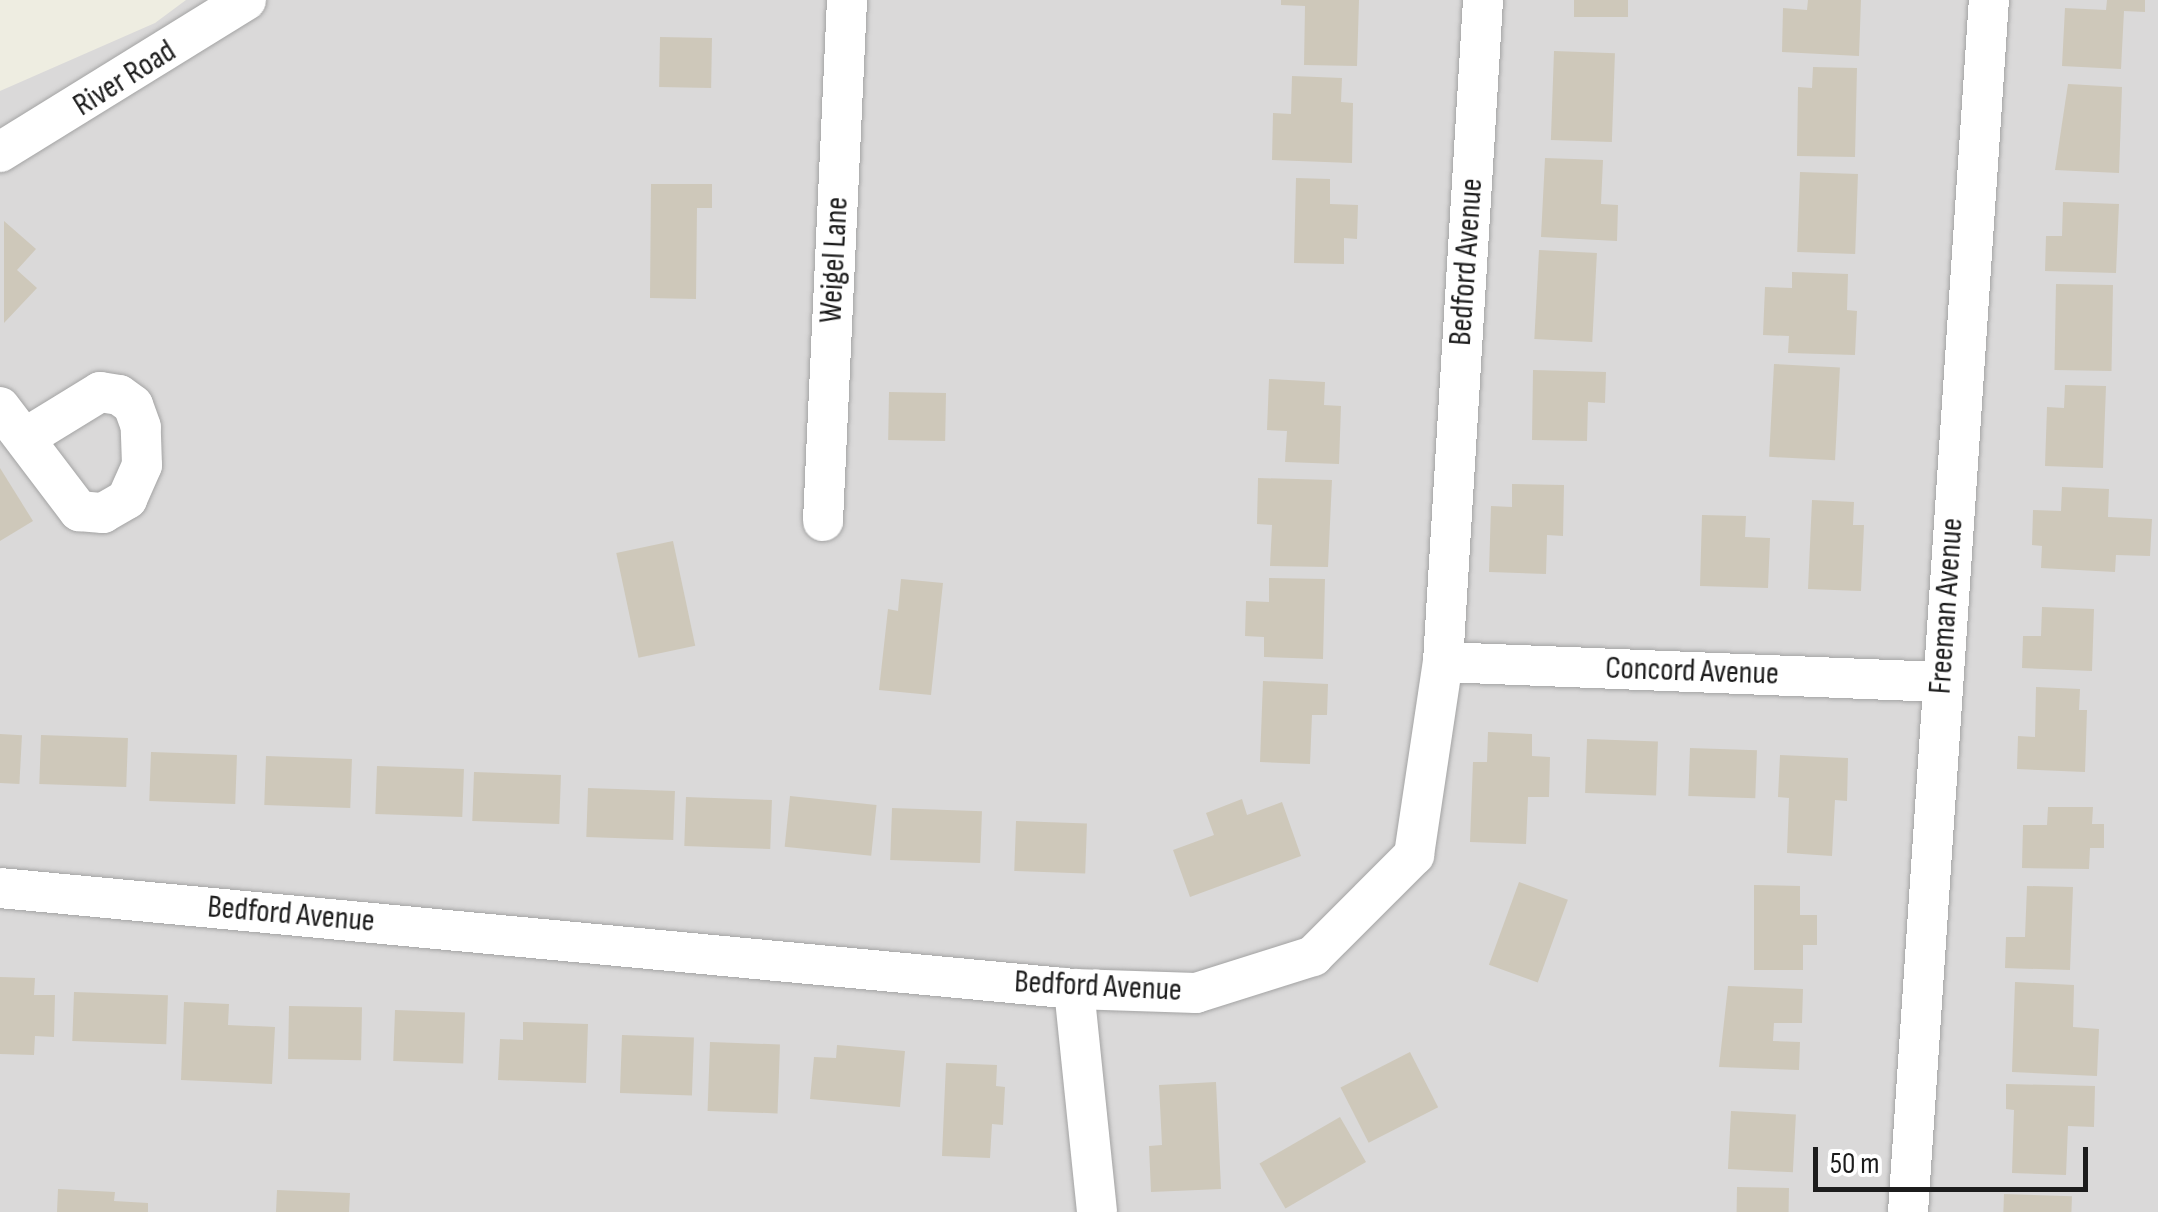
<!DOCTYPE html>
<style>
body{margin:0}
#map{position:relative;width:2158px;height:1212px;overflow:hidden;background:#eeede1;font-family:"Sofia Sans Condensed",sans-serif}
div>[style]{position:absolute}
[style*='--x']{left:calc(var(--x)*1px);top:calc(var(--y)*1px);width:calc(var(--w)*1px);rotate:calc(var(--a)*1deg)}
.residential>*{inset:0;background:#dad9d9}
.building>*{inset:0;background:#cec8ba;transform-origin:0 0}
.roads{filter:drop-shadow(0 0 2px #a3a3a3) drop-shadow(0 0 2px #a3a3a3)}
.minor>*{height:40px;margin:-20px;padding:0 20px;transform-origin:20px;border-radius:20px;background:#fff}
span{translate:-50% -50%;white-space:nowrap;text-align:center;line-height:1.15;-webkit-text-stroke:8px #fff;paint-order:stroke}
.street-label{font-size:32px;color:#1c1c1c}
.scale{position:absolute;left:1813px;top:1147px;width:275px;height:45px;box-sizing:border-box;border:5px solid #1c1c1c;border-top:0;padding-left:12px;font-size:30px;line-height:35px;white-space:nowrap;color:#1c1c1c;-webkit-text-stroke:8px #fff;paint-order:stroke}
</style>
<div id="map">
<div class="residential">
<i style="clip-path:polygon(186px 0,2158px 0,2158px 1212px,0 1212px,0 91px,155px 23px)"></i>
</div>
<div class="building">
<i style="clip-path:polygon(1281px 0,1359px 0,1357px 66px,1304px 65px,1305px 6px,1281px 5px)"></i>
<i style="left:1574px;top:0;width:54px;height:17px"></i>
<i style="clip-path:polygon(1808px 0,1861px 0,1859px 56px,1782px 52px,1783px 8px,1807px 10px)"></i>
<i style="clip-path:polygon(2107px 0,2145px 0,2145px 12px,2124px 11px,2121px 69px,2062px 66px,2065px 8px,2106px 10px)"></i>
<i style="left:660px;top:37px;width:52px;height:50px;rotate:1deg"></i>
<i style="left:1554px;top:51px;width:61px;height:89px;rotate:2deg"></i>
<i style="clip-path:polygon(1813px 67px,1857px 68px,1855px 157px,1797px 156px,1798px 87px,1812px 88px)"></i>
<i style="clip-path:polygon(1292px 76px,1342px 78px,1341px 102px,1353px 103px,1352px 163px,1272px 160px,1273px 113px,1291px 114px)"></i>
<i style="clip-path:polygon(2068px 84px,2122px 87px,2119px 173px,2055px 170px)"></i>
<i style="clip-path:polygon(1545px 158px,1603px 160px,1601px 204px,1618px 205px,1617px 241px,1541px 237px)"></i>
<i style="left:1800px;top:172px;width:58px;height:80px;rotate:2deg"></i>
<i style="clip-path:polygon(1296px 178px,1330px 179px,1330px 204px,1358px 205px,1357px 239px,1344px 238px,1344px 264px,1294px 263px)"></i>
<i style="clip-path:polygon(651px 184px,712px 184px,712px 208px,697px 208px,696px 299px,650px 298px)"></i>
<i style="clip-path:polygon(2063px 202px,2119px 204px,2116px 273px,2045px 271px,2046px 236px,2062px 236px)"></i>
<i style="clip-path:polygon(4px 221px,36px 249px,17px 270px,37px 288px,4px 323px)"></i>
<i style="left:1539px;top:250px;width:58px;height:89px;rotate:3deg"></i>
<i style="clip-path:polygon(1792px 272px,1848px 274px,1847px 310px,1857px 311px,1855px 355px,1788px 353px,1789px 336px,1763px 335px,1765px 287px,1792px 288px)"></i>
<i style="left:2056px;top:284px;width:57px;height:86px;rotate:1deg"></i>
<i style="left:1774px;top:364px;width:66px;height:93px;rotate:3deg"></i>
<i style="clip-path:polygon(1533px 370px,1606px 372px,1605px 403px,1588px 402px,1587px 441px,1532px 440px)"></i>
<i style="clip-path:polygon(1269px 379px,1325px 382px,1324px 405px,1341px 406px,1339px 464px,1285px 462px,1287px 431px,1267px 430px)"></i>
<i style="clip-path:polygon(2065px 385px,2106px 386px,2103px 468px,2045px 466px,2047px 407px,2064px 408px)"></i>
<i style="left:889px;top:392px;width:57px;height:48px;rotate:1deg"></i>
<i style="clip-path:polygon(0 468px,33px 521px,0 541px)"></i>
<i style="clip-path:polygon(1258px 478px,1332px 480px,1328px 567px,1270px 566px,1272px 525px,1257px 524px)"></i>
<i style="clip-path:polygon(1512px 484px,1564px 485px,1563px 536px,1547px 535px,1546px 574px,1489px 572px,1491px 506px,1512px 507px)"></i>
<i style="clip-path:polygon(2062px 487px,2109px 489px,2108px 517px,2152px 519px,2150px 556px,2116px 555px,2115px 572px,2041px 568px,2042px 546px,2032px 545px,2033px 510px,2061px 511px)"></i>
<i style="clip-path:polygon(1812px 500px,1854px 502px,1853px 525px,1864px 525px,1861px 591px,1808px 589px)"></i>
<i style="clip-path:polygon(1702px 515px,1746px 516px,1745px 537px,1770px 538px,1768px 588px,1700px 586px)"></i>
<i style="left:673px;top:541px;width:107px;height:58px;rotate:78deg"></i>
<i style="clip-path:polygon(1269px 578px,1325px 579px,1323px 659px,1264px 657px,1264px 637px,1245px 636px,1246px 601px,1269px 602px)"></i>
<i style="clip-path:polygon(901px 579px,943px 583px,931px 695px,879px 690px,888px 609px,898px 611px)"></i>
<i style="clip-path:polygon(2042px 607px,2094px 609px,2092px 671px,2022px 668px,2023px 636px,2041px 636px)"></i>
<i style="clip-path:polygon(1263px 681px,1328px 684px,1327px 715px,1312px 715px,1310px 764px,1260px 762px)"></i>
<i style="clip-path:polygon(2036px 687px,2080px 689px,2079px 710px,2087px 710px,2085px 772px,2017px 769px,2018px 736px,2035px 737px)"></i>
<i style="clip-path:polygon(1488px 732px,1532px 734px,1532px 756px,1550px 757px,1549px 797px,1528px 797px,1526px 844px,1470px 842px,1473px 762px,1487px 762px)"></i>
<i style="left:0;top:734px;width:22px;height:49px;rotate:3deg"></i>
<i style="left:41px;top:735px;width:87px;height:49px;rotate:2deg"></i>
<i style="left:1587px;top:739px;width:71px;height:54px;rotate:2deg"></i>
<i style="left:1690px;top:748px;width:67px;height:48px;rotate:2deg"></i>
<i style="left:151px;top:752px;width:86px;height:49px;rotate:2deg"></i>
<i style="clip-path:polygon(1780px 755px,1848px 758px,1847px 801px,1835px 800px,1832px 856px,1787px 853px,1789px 798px,1778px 797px)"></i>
<i style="left:266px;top:756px;width:86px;height:49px;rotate:2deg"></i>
<i style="left:377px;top:766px;width:87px;height:48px;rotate:2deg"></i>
<i style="left:474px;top:772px;width:87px;height:49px;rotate:2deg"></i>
<i style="left:588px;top:788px;width:87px;height:49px;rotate:2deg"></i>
<i style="left:790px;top:796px;width:87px;height:51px;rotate:6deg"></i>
<i style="left:686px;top:797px;width:86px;height:49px;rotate:2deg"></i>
<i style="clip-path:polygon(1242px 799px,1247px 815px,1282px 802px,1301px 856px,1190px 897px,1173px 850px,1214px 835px,1206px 813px)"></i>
<i style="clip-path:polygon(2048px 807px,2093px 807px,2092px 824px,2104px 824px,2104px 848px,2090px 848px,2089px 869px,2022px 868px,2023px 825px,2047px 825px)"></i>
<i style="left:892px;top:808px;width:90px;height:52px;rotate:2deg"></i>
<i style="left:1016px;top:821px;width:71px;height:50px;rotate:2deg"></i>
<i style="left:1519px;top:882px;width:52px;height:88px;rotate:20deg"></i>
<i style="clip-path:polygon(1754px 885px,1800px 886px,1800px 915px,1817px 915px,1817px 945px,1803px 945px,1803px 970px,1754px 970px)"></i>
<i style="clip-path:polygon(2027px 886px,2073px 887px,2070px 970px,2005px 968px,2006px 937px,2025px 937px)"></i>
<i style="clip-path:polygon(0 977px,35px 978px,34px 995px,55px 995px,54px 1037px,35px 1036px,34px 1055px,0 1054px)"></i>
<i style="clip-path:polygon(2015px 982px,2074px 985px,2073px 1027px,2099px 1029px,2097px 1076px,2012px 1072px)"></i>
<i style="clip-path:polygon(1728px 986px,1803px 989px,1802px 1023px,1774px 1023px,1773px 1041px,1800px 1042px,1799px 1070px,1719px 1067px)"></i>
<i style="left:74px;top:992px;width:94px;height:49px;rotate:2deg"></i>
<i style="clip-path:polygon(184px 1002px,229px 1004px,228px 1025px,275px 1027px,272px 1084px,181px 1080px)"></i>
<i style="left:289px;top:1006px;width:73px;height:53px;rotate:1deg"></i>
<i style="left:395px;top:1010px;width:70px;height:51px;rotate:2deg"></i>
<i style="clip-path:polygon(523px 1022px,588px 1024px,586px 1083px,498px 1080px,500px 1039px,523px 1040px)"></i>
<i style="left:622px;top:1035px;width:72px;height:58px;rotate:2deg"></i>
<i style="left:710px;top:1042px;width:70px;height:69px;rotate:2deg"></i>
<i style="clip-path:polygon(837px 1045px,905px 1051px,900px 1107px,810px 1099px,814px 1057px,836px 1058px)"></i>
<i style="left:1410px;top:1052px;width:62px;height:78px;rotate:63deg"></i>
<i style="clip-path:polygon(946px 1063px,997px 1065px,996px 1086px,1005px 1087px,1003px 1125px,992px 1124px,990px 1158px,942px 1156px)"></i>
<i style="clip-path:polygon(1216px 1082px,1221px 1189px,1151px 1192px,1149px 1146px,1162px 1145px,1159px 1085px)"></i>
<i style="clip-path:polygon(2006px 1084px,2095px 1086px,2094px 1127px,2068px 1126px,2066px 1175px,2012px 1173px,2014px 1110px,2006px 1109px)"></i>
<i style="left:1731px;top:1111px;width:65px;height:58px;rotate:3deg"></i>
<i style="left:1340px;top:1117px;width:52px;height:93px;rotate:60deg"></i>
<i style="left:1737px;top:1187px;width:52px;height:25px;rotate:1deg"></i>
<i style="clip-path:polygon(58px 1189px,115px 1192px,114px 1201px,148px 1203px,148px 1212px,57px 1212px)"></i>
<i style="clip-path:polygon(277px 1190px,350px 1193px,349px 1212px,276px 1212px)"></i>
<i style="left:2004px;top:1194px;width:68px;height:18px;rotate:2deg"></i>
</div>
<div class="roads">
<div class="minor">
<i style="--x:0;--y:152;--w:289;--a:-31.7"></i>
<i style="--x:0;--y:407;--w:131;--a:52.8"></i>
<i style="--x:79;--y:511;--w:24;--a:5"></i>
<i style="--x:103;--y:513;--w:28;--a:-30"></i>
<i style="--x:127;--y:499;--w:37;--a:-66"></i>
<i style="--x:142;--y:465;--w:38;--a:-92"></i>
<i style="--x:141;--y:427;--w:23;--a:-110"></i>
<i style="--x:133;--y:405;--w:17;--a:-144"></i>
<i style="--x:119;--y:395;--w:19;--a:-171"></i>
<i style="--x:100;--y:392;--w:88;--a:148.5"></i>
<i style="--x:823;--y:521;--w:522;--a:-87.36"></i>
<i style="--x:1443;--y:662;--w:499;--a:2.3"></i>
<i style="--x:0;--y:888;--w:1079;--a:5.37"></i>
<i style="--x:1074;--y:989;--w:122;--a:1.9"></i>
<i style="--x:1196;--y:993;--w:123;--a:-17.5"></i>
<i style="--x:1313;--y:956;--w:143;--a:-45"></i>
<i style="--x:1414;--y:855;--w:195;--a:-81.5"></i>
<i style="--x:1443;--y:662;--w:663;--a:-86.54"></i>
<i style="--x:1074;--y:989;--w:224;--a:84.1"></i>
<i style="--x:1908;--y:1212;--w:1215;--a:-86.18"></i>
</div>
</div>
<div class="street-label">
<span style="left:125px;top:79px;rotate:-32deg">River Road</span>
<span style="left:835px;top:260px;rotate:-87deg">Weigel Lane</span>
<span style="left:1467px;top:262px;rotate:-86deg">Bedford Avenue</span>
<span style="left:1947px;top:606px;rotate:-86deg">Freeman Avenue</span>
<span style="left:1692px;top:672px;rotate:2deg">Concord Avenue</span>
<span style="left:291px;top:915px;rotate:5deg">Bedford Avenue</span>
<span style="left:1098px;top:987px;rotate:3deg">Bedford Avenue</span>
</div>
<div class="scale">50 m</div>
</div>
